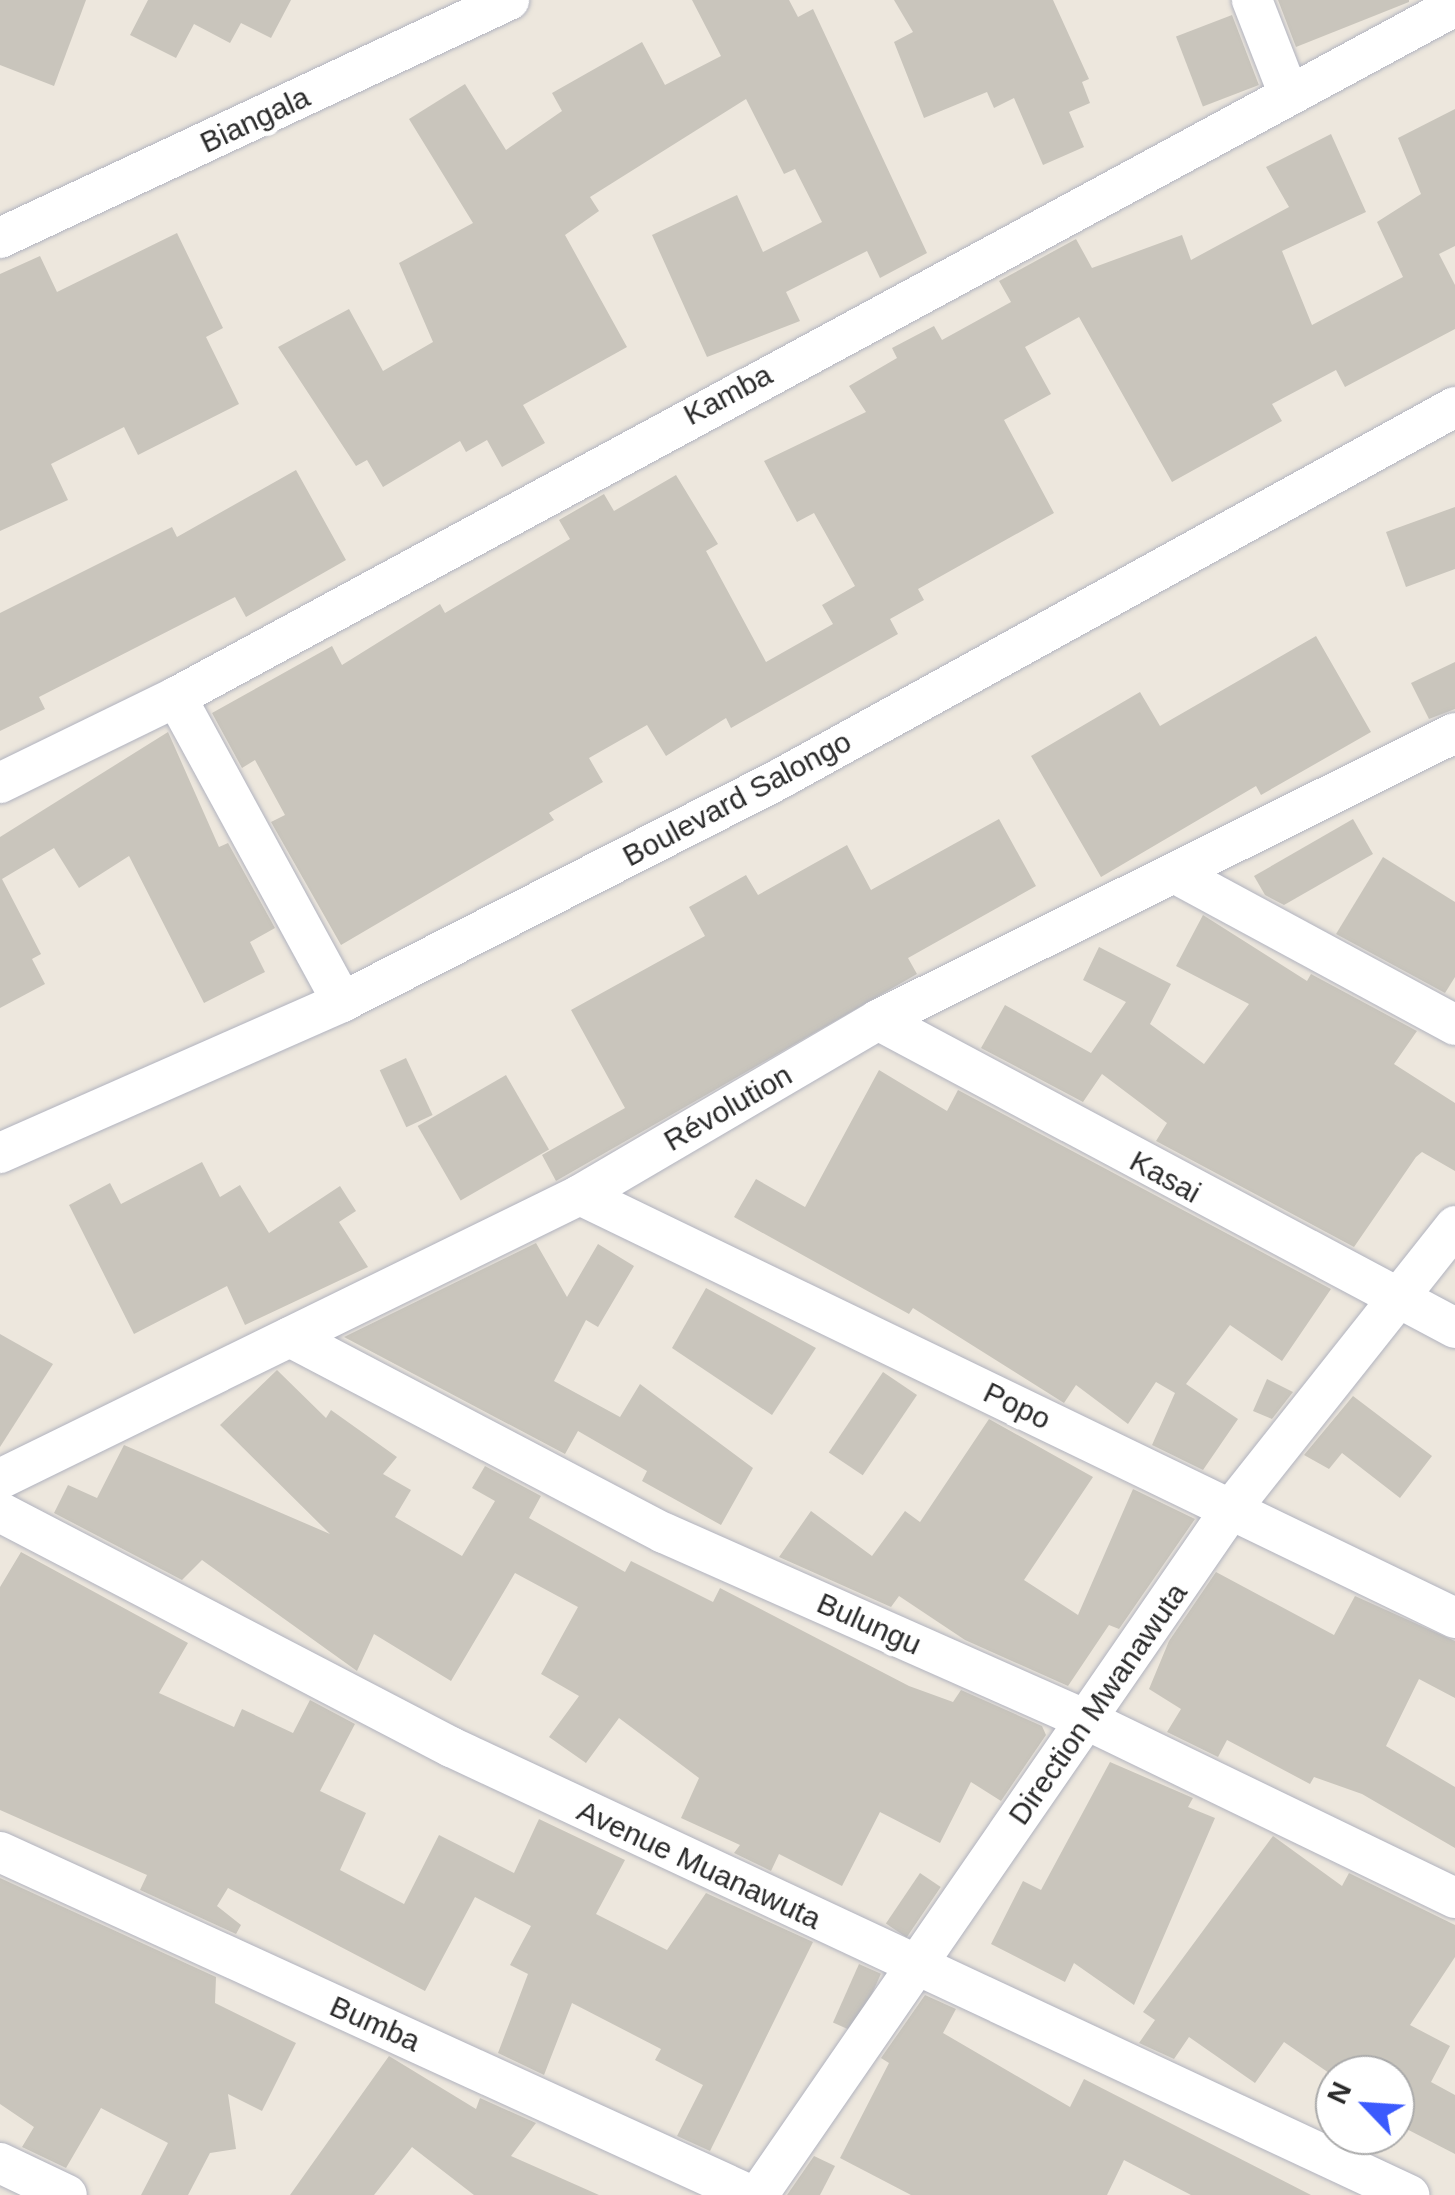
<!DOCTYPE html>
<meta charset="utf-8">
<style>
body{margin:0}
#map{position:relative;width:1455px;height:2195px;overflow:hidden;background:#ede7dd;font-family:Arial,sans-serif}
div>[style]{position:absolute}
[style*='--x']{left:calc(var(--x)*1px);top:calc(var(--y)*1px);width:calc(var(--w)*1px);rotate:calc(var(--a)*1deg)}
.building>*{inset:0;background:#c9c5bc;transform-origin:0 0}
.roads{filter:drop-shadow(0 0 2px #b1b3bf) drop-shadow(0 0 2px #b1b3bf)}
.minor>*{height:40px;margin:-20px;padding:0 20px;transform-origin:20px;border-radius:20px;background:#fff}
span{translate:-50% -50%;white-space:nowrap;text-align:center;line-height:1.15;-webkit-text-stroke:10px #fff;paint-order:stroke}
.street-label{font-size:30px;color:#2b2b2b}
.north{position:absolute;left:1315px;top:2055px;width:100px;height:100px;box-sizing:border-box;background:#fff;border:2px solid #aaa;border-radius:50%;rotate:295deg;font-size:28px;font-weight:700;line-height:40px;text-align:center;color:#2b2b2b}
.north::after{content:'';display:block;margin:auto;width:35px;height:45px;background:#3b5afd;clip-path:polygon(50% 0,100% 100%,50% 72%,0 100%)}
</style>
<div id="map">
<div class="building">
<i style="clip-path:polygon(0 0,86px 0,54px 86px,0 65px)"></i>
<i style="clip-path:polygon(148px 0,291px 0,271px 38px,241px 23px,230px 43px,194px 24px,176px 58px,130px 35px)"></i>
<i style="clip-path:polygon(692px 0,789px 0,798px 17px,813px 9px,927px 253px,880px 278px,867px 251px,786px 292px,800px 321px,707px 357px,652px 235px,737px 195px,763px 252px,822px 222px,795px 169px,784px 174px,746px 99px,590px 197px,599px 211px,565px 235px,627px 347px,523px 405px,545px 443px,502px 467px,487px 440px,466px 452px,460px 441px,383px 487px,367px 460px,356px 466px,278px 347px,349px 309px,383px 371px,433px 342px,399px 263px,473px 223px,409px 119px,465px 84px,506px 150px,562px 111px,552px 93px,642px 42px,665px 85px,721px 56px)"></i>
<i style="clip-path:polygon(894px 0,1053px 0,1089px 79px,1082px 82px,1090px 103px,1069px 112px,1084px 147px,1043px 165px,1014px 98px,994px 108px,987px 92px,924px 118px,894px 42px,913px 32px)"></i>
<i style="clip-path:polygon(1278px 0,1409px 0,1409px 2px,1296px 47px)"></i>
<i style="left:1232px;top:15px;width:75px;height:60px;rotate:69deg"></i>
<i style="clip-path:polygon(1455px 109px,1455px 246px,1439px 254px,1455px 285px,1455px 329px,1345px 387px,1336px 370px,1272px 404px,1282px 421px,1172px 482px,1079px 317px,1025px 347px,1051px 394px,1004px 420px,1054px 513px,918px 589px,924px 600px,890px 619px,898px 634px,731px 728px,726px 718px,666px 756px,647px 725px,589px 758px,603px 782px,549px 813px,554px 820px,341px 945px,271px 822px,285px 815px,255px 760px,242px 768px,212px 713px,332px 646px,342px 665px,440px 604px,445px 613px,570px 539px,559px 520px,604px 494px,614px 511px,676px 475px,718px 544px,706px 551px,766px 662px,833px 624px,822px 605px,855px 586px,814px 513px,797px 522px,764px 461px,866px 412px,849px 386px,897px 358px,892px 348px,934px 326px,942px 340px,1011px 302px,999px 281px,1076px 239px,1092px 268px,1182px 235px,1191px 260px,1289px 207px,1266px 167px,1331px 134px,1366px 212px,1282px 251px,1312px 325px,1403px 277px,1377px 222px,1421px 194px,1398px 138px)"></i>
<i style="clip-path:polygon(177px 233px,223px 328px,206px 337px,239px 404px,138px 455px,124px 427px,51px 464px,68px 500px,0 531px,0 274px,40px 256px,57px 292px)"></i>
<i style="clip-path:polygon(296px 470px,346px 560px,246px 617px,235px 597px,39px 697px,45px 709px,0 731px,0 613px,172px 527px,177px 537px)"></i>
<i style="clip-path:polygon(1455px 507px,1455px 569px,1406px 587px,1386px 532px)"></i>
<i style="clip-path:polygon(1316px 636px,1371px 732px,1261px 795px,1256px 786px,1101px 877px,1031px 756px,1140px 692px,1160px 726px)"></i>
<i style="clip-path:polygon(1455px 662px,1455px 709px,1429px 719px,1411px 683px)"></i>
<i style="clip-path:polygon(168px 732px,219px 847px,228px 843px,275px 928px,250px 942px,265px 972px,204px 1003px,129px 856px,79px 888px,54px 848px,2px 879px,41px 954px,32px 959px,45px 984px,0 1008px,0 837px)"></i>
<i style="clip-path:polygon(999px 819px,1036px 886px,908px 958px,917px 974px,556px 1181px,542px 1155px,625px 1108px,571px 1010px,705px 936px,689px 907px,746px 875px,758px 895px,847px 845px,871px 890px)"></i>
<i style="clip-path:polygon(1353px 819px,1373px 854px,1284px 905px,1265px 895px,1254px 876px)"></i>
<i style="clip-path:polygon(1383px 857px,1455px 902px,1455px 977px,1445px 993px,1336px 934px)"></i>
<i style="clip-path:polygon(1203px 915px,1307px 981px,1311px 974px,1417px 1031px,1394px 1064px,1455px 1103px,1455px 1171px,1422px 1152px,1416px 1157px,1354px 1247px,1156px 1141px,1167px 1123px,1102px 1074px,1083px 1102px,981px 1048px,1005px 1005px,1091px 1053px,1126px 1002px,1083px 980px,1099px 947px,1171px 984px,1150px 1024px,1204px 1064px,1249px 1004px,1176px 966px)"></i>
<i style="left:406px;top:1058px;width:63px;height:29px;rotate:65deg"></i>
<i style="clip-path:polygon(879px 1070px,947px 1111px,958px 1090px,1331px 1289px,1282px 1361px,1230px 1325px,1186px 1384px,1238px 1419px,1203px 1470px,1152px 1445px,1175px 1393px,1156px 1382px,1128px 1424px,1076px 1385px,1064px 1403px,913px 1308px,909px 1314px,734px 1217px,756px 1179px,805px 1207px)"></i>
<i style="left:506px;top:1075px;width:86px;height:102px;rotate:60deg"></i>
<i style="clip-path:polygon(202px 1162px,220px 1197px,240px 1185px,269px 1233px,340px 1186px,356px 1211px,339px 1222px,368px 1267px,245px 1325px,227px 1286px,134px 1334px,69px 1205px,110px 1183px,121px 1204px)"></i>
<i style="clip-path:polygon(536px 1243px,567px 1297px,598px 1244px,634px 1266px,598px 1327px,586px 1320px,554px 1381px,620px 1417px,640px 1384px,753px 1468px,721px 1525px,642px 1481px,647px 1471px,578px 1431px,565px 1454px,344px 1337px)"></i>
<i style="clip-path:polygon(706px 1288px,816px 1348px,772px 1415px,672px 1348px)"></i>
<i style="clip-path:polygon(0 1334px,53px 1364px,0 1447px)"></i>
<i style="clip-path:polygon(277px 1370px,326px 1418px,331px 1410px,397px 1457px,383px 1474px,411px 1490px,395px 1517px,462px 1556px,495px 1501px,472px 1488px,485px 1466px,541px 1496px,529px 1518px,625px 1572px,631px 1561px,713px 1602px,720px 1588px,909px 1686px,953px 1702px,961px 1690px,1042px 1726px,1046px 1735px,1001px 1801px,971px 1782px,940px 1843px,880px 1812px,842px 1886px,779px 1854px,771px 1871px,734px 1853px,740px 1845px,681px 1818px,699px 1778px,619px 1718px,586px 1763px,549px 1737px,579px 1696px,541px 1674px,578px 1607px,515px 1573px,451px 1681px,374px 1634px,357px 1671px,202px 1560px,182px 1580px,54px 1513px,68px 1485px,97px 1498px,124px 1445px,330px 1534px,220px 1425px)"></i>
<i style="left:883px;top:1372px;width:41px;height:97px;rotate:34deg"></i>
<i style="clip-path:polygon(1267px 1379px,1293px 1392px,1272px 1419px,1253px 1411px)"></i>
<i style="clip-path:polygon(1353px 1396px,1432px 1456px,1400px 1498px,1342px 1453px,1329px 1469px,1304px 1455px)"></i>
<i style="clip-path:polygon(989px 1419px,1093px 1477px,1024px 1580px,1078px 1615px,1133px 1489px,1195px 1519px,1119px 1629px,1109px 1625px,1068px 1686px,965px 1640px,899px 1596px,891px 1607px,779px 1557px,811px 1511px,872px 1556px,905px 1511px,920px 1522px)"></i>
<i style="clip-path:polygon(21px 1552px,188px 1643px,159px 1693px,234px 1727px,242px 1709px,293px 1733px,310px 1700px,355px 1724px,320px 1791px,366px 1813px,340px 1870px,404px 1904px,439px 1835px,514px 1873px,539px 1819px,625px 1860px,596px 1914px,667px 1950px,706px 1893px,813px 1942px,710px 2151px,677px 2136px,703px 2085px,655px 2060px,661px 2049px,572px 2003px,544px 2075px,498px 2053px,528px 1974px,510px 1965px,531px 1926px,475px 1897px,425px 1991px,228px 1888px,217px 1906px,241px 1925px,236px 1934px,140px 1890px,147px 1875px,0 1810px,0 1587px)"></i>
<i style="clip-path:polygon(1216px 1572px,1334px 1635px,1355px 1596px,1455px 1641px,1455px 1698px,1419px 1679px,1386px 1746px,1455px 1787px,1455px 1848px,1362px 1794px,1314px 1777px,1310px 1784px,1227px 1740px,1218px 1757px,1167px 1732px,1181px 1709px,1149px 1689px,1169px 1641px)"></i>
<i style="clip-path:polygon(1110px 1762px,1193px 1798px,1188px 1807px,1215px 1818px,1134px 2005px,1074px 1963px,1065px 1982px,991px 1944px,1023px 1881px,1041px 1890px)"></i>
<i style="clip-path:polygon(1273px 1836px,1342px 1886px,1349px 1873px,1455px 1925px,1455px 1957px,1410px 2025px,1450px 2046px,1431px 2082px,1455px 2095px,1455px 2154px,1395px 2123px,1395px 2075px,1332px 2075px,1284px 2042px,1255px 2083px,1189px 2037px,1174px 2059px,1139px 2043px,1155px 2020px,1143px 2012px)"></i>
<i style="left:920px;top:1873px;width:25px;height:61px;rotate:34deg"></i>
<i style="clip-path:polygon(0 1878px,216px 1977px,215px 2003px,296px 2043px,262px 2111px,228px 2094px,236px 2149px,210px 2153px,188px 2195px,141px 2195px,168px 2143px,101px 2108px,66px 2168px,22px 2147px,34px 2127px,0 2104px)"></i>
<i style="left:859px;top:1964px;width:24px;height:64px;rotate:24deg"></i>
<i style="clip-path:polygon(925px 1995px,956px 2009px,943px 2033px,1070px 2107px,1084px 2079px,1311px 2195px,1191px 2195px,1124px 2160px,1107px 2195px,911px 2195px,840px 2158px,889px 2063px,881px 2058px)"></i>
<i style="clip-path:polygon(389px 2056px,476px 2109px,480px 2098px,536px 2123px,511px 2156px,599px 2195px,474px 2195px,412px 2147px,374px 2195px,290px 2195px)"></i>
<i style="clip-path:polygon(814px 2156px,835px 2166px,820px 2195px,787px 2195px)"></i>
</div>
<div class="roads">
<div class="minor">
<i style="--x:1252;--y:0;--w:102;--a:68.7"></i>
<i style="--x:0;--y:238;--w:562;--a:-25.06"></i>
<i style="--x:176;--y:697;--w:347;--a:61.4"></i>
<i style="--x:0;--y:783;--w:196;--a:-26"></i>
<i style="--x:176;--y:697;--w:1454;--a:-28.38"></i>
<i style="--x:1178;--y:875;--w:315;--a:28.4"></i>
<i style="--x:878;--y:1020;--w:654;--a:28.09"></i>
<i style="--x:0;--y:1153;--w:374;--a:-23.8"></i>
<i style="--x:342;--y:1002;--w:495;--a:-27"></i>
<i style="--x:783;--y:777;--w:767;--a:-28.84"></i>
<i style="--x:580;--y:1195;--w:972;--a:25.8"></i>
<i style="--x:290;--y:1337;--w:422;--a:27.7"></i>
<i style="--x:664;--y:1533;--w:465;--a:23.9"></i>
<i style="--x:1089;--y:1721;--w:407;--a:25.8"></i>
<i style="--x:0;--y:1479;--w:646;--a:-26.09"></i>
<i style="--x:580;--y:1195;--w:346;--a:-30.4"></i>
<i style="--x:878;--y:1020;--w:644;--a:-26.45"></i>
<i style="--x:0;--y:1512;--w:509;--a:27.52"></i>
<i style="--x:451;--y:1747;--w:1058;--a:25.06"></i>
<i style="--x:0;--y:1852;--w:825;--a:24.58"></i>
<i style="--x:0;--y:2163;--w:74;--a:25.5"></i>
<i style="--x:758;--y:2195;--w:833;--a:-55.41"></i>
<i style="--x:1231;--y:1509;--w:361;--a:-51.6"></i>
</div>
</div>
<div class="street-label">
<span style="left:255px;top:120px;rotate:-25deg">Biangala</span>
<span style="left:728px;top:395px;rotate:-28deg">Kamba</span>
<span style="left:737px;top:799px;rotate:-28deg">Boulevard Salongo</span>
<span style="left:728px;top:1108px;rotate:-30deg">Révolution</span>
<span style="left:1165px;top:1177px;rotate:29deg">Kasai</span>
<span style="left:1017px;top:1406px;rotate:26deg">Popo</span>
<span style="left:869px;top:1624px;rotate:24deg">Bulungu</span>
<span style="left:1098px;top:1704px;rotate:-55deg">Direction Mwanawuta</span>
<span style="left:699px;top:1865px;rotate:25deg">Avenue Muanawuta</span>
<span style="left:375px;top:2024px;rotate:24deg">Bumba</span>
</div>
<div class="north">N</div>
</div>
